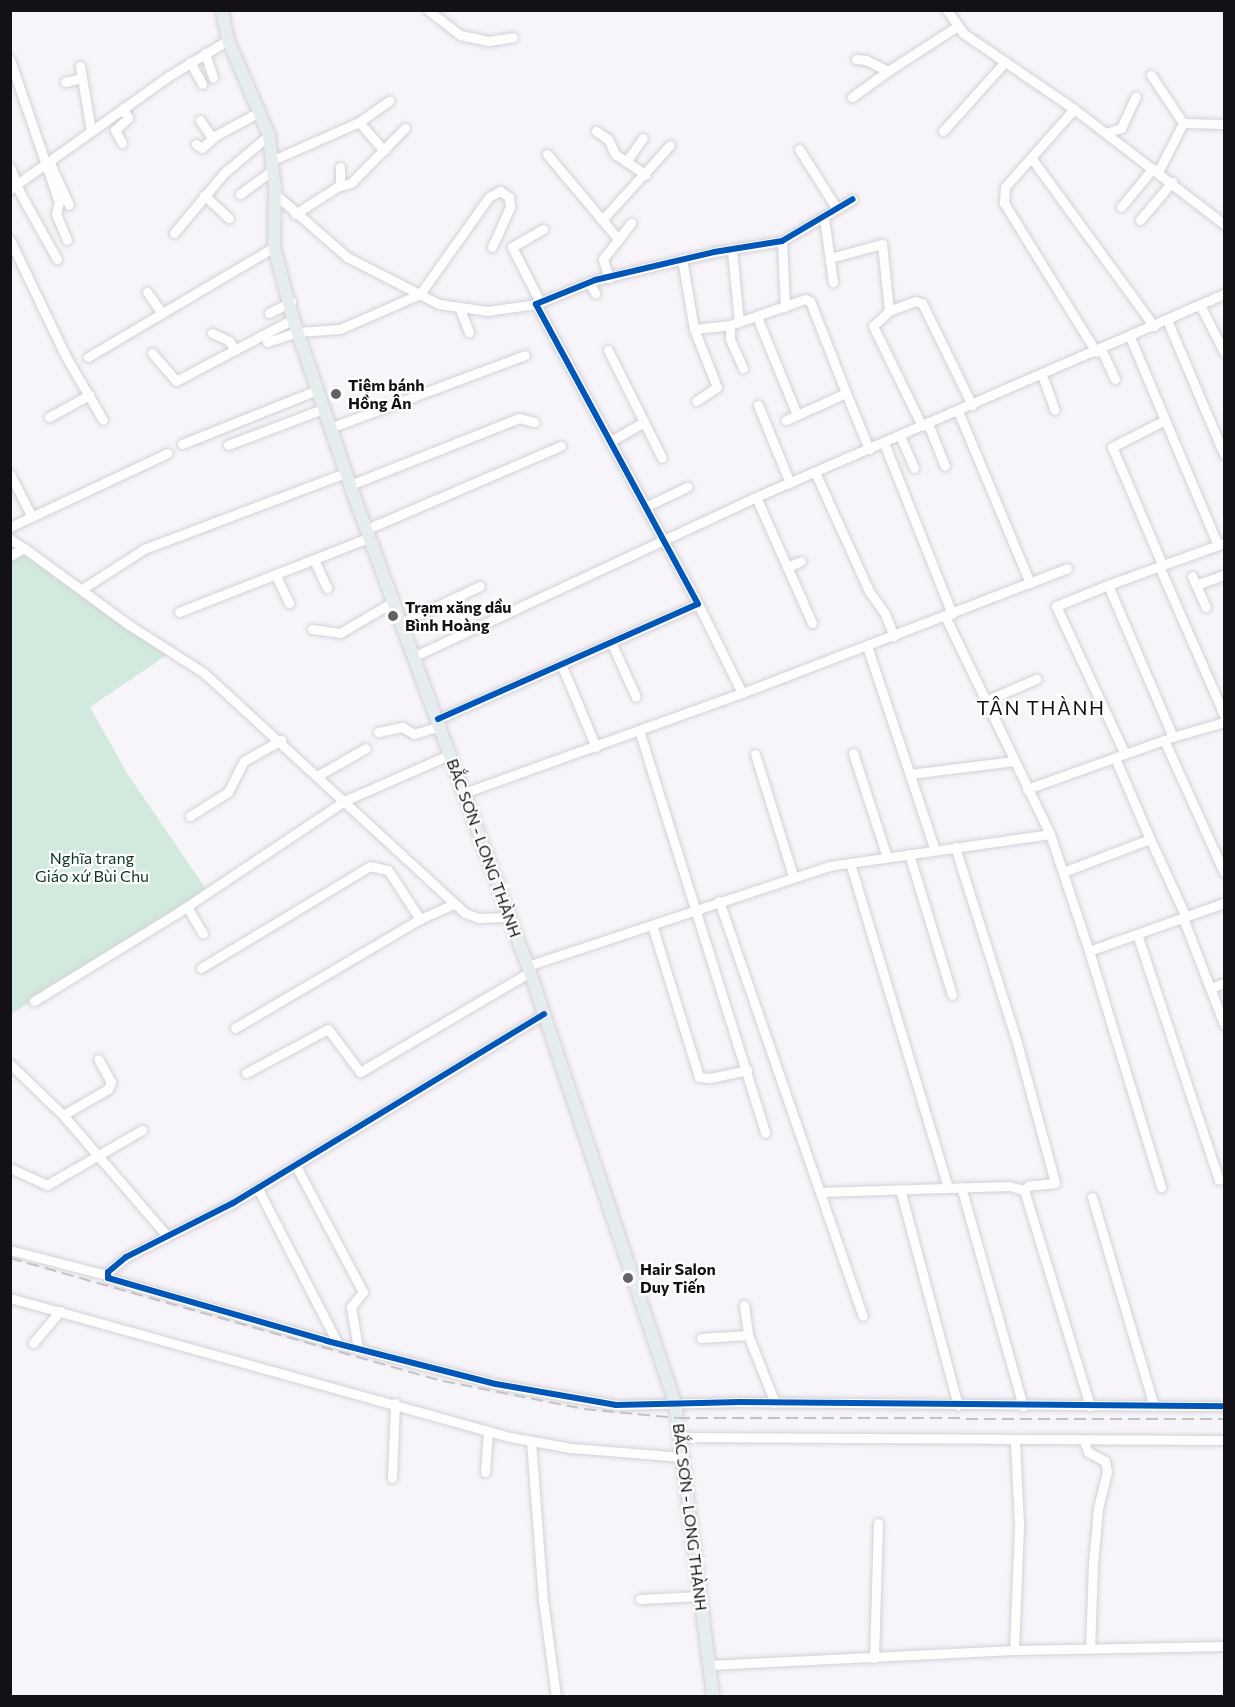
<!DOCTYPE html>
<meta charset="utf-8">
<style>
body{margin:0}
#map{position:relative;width:1235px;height:1707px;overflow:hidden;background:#f7f5fa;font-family:Commissioner,sans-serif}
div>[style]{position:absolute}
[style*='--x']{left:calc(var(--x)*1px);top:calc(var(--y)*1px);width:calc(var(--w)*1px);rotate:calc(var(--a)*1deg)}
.green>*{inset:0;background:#d2e9dd}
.roads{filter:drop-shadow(0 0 2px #d3d1d6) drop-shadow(0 0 2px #d3d1d6)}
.minor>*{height:9px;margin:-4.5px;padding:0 4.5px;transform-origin:4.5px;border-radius:4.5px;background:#fefefe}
.major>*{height:12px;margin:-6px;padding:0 6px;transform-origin:6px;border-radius:6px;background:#e5edef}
.rail>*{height:2px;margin-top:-1px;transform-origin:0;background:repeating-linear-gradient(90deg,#c3c3c4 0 12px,transparent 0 18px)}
.cycleway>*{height:6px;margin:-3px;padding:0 3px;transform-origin:3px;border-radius:3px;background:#0057b8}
.dots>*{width:16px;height:16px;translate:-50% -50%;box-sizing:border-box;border:3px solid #fff;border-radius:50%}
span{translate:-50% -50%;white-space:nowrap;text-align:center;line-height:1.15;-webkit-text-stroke:4.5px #fff;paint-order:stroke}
.poi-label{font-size:16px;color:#131115;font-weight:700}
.left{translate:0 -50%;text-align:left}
.street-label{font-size:16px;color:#131115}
.park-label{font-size:16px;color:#073520}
.quarter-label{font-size:20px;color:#131115;letter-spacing:1.5px}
.frame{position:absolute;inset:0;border:12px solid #131115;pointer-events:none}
</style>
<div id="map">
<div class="green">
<i style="clip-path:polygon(24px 548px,170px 653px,90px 707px,127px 773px,208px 892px,11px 1014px,10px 556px)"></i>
</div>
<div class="roads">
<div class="minor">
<i style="--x:428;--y:10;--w:41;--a:38"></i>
<i style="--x:460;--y:35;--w:30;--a:12"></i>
<i style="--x:489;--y:41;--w:24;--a:-9"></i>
<i style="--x:947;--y:10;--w:28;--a:55"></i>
<i style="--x:963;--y:33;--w:135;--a:34.4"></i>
<i style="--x:1074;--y:109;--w:189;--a:37.5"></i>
<i style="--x:205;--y:53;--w:26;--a:72"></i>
<i style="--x:856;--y:59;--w:10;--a:6"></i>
<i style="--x:866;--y:60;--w:25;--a:27"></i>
<i style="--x:888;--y:71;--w:81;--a:-32.9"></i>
<i style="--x:10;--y:60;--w:150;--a:71"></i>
<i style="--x:59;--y:202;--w:12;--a:104"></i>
<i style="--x:56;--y:214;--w:28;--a:67"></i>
<i style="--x:190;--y:62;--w:25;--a:61"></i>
<i style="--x:80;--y:66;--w:66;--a:80.4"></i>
<i style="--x:1151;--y:75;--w:58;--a:56.3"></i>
<i style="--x:1183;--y:123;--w:55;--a:117"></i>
<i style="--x:65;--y:82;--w:17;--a:-13"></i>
<i style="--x:852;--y:97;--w:44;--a:-35.8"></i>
<i style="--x:1074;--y:109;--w:104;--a:131.5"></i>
<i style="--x:1005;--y:187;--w:16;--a:94"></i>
<i style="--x:1004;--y:203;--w:175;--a:58.3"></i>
<i style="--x:200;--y:120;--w:22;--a:56"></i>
<i style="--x:359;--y:122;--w:38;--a:49"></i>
<i style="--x:1183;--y:123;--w:41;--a:1.4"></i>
<i style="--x:596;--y:131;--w:14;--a:34"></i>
<i style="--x:608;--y:139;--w:17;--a:65"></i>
<i style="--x:615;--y:154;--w:37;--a:34"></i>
<i style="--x:943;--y:131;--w:93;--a:-48.1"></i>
<i style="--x:1106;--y:133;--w:16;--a:-18"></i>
<i style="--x:1121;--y:128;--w:35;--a:-65"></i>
<i style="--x:122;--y:143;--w:15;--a:-118"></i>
<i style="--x:115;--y:130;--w:18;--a:-43"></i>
<i style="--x:128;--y:118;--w:11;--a:-117"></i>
<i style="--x:196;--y:144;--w:7;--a:34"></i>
<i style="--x:202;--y:148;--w:18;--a:-43"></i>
<i style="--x:215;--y:136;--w:50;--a:-28.6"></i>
<i style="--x:799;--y:149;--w:71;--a:57.7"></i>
<i style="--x:547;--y:154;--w:111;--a:50.1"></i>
<i style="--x:1032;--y:159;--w:207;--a:53.9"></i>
<i style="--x:273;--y:160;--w:94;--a:-23.8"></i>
<i style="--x:359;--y:122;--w:37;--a:-35"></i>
<i style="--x:49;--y:161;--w:48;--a:65.6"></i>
<i style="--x:626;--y:162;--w:29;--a:-55"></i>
<i style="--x:10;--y:167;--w:26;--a:69"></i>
<i style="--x:19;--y:191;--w:78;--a:60.8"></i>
<i style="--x:340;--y:167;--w:18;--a:90"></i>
<i style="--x:10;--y:189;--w:195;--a:-35.4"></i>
<i style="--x:169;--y:76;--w:69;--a:-31.4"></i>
<i style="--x:240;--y:194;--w:42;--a:-36.3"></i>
<i style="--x:275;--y:194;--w:96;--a:41.2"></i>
<i style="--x:347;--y:257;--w:103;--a:27.1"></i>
<i style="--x:439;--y:304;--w:49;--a:8.3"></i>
<i style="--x:487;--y:311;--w:49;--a:-8.1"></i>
<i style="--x:204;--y:195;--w:34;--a:43"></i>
<i style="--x:1121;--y:207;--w:50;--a:-50.6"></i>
<i style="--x:295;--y:214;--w:50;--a:-32.7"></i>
<i style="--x:337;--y:187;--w:15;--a:-16"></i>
<i style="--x:351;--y:183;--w:77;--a:-45.5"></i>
<i style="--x:824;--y:218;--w:65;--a:82"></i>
<i style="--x:602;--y:220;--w:101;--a:-47.8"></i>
<i style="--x:1140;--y:220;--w:50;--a:-49.9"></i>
<i style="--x:174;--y:233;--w:78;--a:-50.2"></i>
<i style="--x:224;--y:173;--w:59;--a:-40.2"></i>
<i style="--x:10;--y:240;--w:127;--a:64.4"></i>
<i style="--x:65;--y:355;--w:75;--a:59.7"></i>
<i style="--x:782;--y:241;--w:66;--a:87.4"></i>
<i style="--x:732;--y:251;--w:71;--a:84.4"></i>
<i style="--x:830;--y:258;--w:54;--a:-15.1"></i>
<i style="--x:882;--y:244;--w:67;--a:84"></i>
<i style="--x:682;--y:259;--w:71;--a:80.3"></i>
<i style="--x:694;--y:329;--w:36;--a:-6"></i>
<i style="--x:730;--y:325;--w:79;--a:-19.1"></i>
<i style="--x:805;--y:299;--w:5;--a:22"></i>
<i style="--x:810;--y:301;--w:99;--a:68.6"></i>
<i style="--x:846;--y:393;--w:66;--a:155.8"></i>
<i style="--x:609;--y:278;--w:20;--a:-108"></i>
<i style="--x:603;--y:259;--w:46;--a:-52.1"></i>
<i style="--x:589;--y:282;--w:13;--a:61"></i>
<i style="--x:147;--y:292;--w:24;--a:55"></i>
<i style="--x:540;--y:302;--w:62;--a:-117"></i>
<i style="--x:512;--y:247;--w:36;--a:-30"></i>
<i style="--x:1200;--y:305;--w:53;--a:62.9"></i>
<i style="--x:460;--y:309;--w:25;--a:69"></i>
<i style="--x:269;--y:313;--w:25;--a:-27"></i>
<i style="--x:757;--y:317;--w:106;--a:67.8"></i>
<i style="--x:1167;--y:320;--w:146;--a:67"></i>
<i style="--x:730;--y:325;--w:14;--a:90"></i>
<i style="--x:730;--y:339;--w:32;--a:66"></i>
<i style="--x:694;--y:329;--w:62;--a:68.4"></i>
<i style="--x:717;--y:387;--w:25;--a:146"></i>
<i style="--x:212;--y:333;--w:19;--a:25"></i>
<i style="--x:229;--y:341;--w:11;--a:56"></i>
<i style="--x:1130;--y:337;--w:226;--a:67.1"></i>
<i style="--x:267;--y:342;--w:33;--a:-18"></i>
<i style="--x:298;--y:332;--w:42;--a:-4.1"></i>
<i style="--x:340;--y:329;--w:87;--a:-23.6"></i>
<i style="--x:420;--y:294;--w:119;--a:-54.6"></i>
<i style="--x:489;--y:197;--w:13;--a:-29"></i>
<i style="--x:500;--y:191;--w:11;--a:34"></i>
<i style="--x:509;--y:197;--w:10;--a:84"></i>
<i style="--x:510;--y:207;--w:44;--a:114.2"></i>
<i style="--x:1101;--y:349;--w:33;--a:65"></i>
<i style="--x:608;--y:350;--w:80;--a:63.4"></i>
<i style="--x:644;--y:422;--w:39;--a:150"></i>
<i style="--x:152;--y:353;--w:37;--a:49"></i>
<i style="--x:176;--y:381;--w:132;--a:-27.9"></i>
<i style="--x:88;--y:357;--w:216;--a:-30.6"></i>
<i style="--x:1042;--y:375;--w:37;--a:70"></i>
<i style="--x:846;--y:393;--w:61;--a:67.7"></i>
<i style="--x:758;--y:405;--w:84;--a:67.7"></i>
<i style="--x:958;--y:411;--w:186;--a:67.3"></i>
<i style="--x:49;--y:417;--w:46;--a:-28.8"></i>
<i style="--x:644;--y:422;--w:40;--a:63.4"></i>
<i style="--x:928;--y:424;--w:45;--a:68"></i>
<i style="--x:922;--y:426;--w:111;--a:-116.1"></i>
<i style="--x:873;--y:326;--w:22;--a:-43"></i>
<i style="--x:889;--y:311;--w:28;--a:-21"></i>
<i style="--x:915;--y:301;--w:7;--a:16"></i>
<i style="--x:922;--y:303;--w:114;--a:63.9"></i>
<i style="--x:330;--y:428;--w:208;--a:-20.5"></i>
<i style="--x:900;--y:436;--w:35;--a:66"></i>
<i style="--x:884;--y:443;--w:184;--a:68.3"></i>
<i style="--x:182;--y:444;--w:145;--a:-21.8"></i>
<i style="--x:228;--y:445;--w:102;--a:-20.8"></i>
<i style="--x:815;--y:472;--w:131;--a:65.6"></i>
<i style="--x:869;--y:591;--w:28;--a:55"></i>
<i style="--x:885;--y:614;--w:24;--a:68"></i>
<i style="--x:10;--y:474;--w:48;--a:62.9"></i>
<i style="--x:350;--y:485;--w:182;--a:-21.6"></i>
<i style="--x:519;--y:418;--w:16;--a:15"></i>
<i style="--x:756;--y:497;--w:138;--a:66"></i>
<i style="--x:645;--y:507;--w:47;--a:-25.5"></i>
<i style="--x:10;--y:527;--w:174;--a:-25.1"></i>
<i style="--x:367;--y:529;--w:211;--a:-23.2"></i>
<i style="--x:10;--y:539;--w:17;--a:33"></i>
<i style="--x:10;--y:556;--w:16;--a:-30"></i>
<i style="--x:24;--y:548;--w:130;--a:36.3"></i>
<i style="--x:129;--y:625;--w:89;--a:32.6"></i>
<i style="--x:204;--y:673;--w:355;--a:42.6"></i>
<i style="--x:465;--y:913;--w:15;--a:20"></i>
<i style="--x:479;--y:918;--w:30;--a:-2"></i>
<i style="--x:314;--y:560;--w:31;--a:65"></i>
<i style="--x:1162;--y:564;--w:127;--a:-113.1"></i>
<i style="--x:1112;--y:447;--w:59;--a:-27"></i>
<i style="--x:1159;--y:566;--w:163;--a:66.4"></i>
<i style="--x:787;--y:567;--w:15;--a:-23"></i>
<i style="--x:276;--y:576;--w:30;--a:64"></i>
<i style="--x:1192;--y:576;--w:34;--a:66"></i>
<i style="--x:1108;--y:585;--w:56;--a:158"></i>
<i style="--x:1056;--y:606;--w:163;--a:65"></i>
<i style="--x:1196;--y:585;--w:30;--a:-20"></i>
<i style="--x:82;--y:589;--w:74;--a:-32.8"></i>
<i style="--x:144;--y:549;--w:215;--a:-20.7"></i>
<i style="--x:698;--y:604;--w:99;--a:63.7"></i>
<i style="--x:179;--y:612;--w:205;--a:-21.4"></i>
<i style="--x:945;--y:616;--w:242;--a:64.3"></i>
<i style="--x:401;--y:623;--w:87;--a:-25.1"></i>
<i style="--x:312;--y:629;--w:28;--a:8"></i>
<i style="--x:340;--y:633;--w:61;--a:-30.3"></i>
<i style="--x:611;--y:642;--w:60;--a:65.6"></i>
<i style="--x:867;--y:646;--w:215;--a:71.6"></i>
<i style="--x:415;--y:656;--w:366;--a:-25"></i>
<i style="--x:747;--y:501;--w:520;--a:-23.46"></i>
<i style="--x:561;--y:664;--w:90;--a:67.1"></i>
<i style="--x:985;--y:701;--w:56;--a:-23.3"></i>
<i style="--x:438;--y:719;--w:284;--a:-23.9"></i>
<i style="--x:698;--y:604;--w:341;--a:-118.4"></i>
<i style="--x:536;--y:304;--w:64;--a:-22.1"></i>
<i style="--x:595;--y:280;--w:122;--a:-13.2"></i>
<i style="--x:714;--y:252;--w:69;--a:-9.2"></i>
<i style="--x:782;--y:241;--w:82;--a:-30.6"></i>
<i style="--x:639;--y:730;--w:422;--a:72.6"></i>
<i style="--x:378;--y:732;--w:25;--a:-12"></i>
<i style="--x:402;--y:727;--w:14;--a:30"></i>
<i style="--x:414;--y:734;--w:28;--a:-17"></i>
<i style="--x:1173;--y:737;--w:165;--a:-113.2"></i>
<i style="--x:1108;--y:585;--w:123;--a:-19.9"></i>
<i style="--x:1169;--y:738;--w:57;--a:-16.2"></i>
<i style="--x:853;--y:753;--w:109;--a:71.9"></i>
<i style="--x:755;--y:754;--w:128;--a:72.7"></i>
<i style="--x:910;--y:774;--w:105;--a:-7.1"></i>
<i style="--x:317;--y:776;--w:56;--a:-29.7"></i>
<i style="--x:1027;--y:789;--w:145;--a:-19.7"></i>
<i style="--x:1164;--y:740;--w:145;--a:65.6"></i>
<i style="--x:464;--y:793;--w:295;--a:-19.8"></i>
<i style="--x:742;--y:693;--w:348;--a:-21"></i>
<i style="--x:190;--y:816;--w:45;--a:-32.3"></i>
<i style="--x:228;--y:792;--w:35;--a:-63"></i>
<i style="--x:244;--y:761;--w:43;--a:-29.6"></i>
<i style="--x:1150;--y:839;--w:86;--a:65.2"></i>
<i style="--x:955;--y:847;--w:201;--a:72.4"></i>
<i style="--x:1016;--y:1039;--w:149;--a:74.8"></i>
<i style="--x:1055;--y:1183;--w:27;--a:174"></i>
<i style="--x:1028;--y:1186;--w:6;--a:135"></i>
<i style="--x:909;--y:854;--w:147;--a:73"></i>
<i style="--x:850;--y:863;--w:338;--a:73.2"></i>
<i style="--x:1063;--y:872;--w:93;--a:-20.8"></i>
<i style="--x:1150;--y:839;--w:88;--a:-113.4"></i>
<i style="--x:719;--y:901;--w:439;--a:70.9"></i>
<i style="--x:187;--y:907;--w:31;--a:59"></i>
<i style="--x:1183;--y:918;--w:114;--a:68.9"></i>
<i style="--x:652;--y:925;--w:159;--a:72.8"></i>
<i style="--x:699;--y:1077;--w:11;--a:5"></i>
<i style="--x:710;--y:1078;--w:38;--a:-12"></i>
<i style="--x:1137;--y:934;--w:259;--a:71.6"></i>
<i style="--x:1089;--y:951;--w:247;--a:73"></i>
<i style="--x:527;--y:966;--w:318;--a:-18.3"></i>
<i style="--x:829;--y:866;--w:223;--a:-8.2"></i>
<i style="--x:1050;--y:834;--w:123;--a:71.6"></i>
<i style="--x:1089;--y:951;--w:143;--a:-19.6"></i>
<i style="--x:201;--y:968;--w:197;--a:-31.1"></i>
<i style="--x:370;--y:866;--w:18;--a:13"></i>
<i style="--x:388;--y:870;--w:59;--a:56.9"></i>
<i style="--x:1210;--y:988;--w:15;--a:-20"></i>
<i style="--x:34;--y:1001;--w:168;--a:-31.6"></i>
<i style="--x:177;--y:913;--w:201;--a:-33.8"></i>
<i style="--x:344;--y:801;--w:117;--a:-23.7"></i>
<i style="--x:544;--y:1014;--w:364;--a:148.7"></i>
<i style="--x:233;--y:1203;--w:120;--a:153.2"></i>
<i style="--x:126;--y:1257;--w:23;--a:140"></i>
<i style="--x:108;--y:1272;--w:6;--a:90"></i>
<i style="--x:108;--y:1278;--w:228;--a:16"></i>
<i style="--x:327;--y:1341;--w:174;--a:14.3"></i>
<i style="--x:496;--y:1384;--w:122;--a:9.9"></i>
<i style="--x:616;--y:1405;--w:125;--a:-1.4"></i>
<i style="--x:741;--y:1402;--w:483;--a:0.5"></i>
<i style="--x:235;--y:1028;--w:215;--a:-30.5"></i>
<i style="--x:420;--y:919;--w:36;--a:-24"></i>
<i style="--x:10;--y:1064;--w:74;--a:43.9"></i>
<i style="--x:63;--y:1115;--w:160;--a:49.3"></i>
<i style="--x:246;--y:1073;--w:93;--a:-28.2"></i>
<i style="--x:328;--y:1029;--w:54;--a:53.3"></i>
<i style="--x:360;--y:1072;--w:197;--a:-30.5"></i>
<i style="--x:63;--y:1115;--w:52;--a:-30"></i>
<i style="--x:108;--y:1089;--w:8;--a:-67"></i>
<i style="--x:111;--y:1082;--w:26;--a:-119"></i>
<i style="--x:296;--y:1166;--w:143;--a:62"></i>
<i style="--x:363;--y:1292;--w:19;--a:129"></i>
<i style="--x:351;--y:1307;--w:42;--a:80.3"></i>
<i style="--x:10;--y:1168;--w:41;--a:24.7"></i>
<i style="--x:47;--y:1185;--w:110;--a:-30.1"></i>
<i style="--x:961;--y:1187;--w:228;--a:74.2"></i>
<i style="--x:258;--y:1189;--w:174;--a:62.7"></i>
<i style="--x:900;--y:1189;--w:224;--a:75"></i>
<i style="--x:820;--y:1192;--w:189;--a:-1.8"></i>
<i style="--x:1009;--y:1186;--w:16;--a:15"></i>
<i style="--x:1024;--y:1190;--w:226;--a:73"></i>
<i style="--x:1092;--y:1197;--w:218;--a:73.5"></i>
<i style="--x:10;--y:1250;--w:99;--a:14.6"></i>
<i style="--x:10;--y:1298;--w:519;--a:15.54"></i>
<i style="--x:510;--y:1437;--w:62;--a:10.2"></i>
<i style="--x:571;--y:1448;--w:111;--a:4.6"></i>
<i style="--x:744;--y:1305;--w:30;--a:82"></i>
<i style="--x:748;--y:1335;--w:73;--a:68.3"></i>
<i style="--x:701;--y:1338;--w:47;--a:-3.7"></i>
<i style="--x:33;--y:1343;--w:42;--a:-49.8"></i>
<i style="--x:680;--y:1437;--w:544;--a:0.32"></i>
<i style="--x:531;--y:1441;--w:159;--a:85.7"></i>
<i style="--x:543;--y:1600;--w:97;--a:82.3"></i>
<i style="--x:1084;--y:1441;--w:12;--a:70"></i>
<i style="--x:1088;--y:1452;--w:19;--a:28"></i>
<i style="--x:1105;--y:1461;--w:11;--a:80"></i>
<i style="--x:1107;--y:1472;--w:38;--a:104"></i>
<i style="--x:1098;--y:1509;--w:55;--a:95.2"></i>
<i style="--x:1093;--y:1564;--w:84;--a:92"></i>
<i style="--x:485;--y:1472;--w:41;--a:-85.8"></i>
<i style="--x:392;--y:1478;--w:75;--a:-87.7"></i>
<i style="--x:640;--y:1599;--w:60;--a:-2.9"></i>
<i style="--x:1014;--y:1650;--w:126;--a:-87.7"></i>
<i style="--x:1019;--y:1524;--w:83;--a:-92.8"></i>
<i style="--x:874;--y:1658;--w:135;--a:-88.3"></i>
<i style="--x:709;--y:1665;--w:305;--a:-2.8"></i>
<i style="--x:1014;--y:1650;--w:210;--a:-1.1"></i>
</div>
<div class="major">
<i style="--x:222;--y:10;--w:31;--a:79"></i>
<i style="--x:228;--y:40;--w:103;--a:66.7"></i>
<i style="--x:269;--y:135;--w:54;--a:83.7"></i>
<i style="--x:275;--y:189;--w:58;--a:91"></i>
<i style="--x:274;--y:247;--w:74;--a:75.2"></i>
<i style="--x:293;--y:319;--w:176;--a:71"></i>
<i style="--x:350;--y:485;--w:519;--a:69.72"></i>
<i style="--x:530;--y:972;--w:454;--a:71.4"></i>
<i style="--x:675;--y:1402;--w:296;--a:82.6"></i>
</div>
</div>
<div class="rail">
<i style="--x:10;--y:1258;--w:450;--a:15.9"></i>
<i style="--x:443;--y:1381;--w:144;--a:11.2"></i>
<i style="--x:584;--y:1409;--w:94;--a:5.5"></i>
<i style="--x:678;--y:1418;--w:546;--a:0.1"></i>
</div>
<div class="cycleway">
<i style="--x:438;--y:719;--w:284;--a:-23.9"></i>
<i style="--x:698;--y:604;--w:341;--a:-118.4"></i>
<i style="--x:536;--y:304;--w:64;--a:-22.1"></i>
<i style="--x:595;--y:280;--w:122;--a:-13.2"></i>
<i style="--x:714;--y:252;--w:69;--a:-9.2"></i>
<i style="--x:782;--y:241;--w:82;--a:-30.6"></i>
<i style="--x:544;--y:1014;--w:364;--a:148.7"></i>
<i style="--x:233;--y:1203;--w:120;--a:153.2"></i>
<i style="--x:126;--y:1257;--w:23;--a:140"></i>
<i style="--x:108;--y:1272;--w:6;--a:90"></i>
<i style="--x:108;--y:1278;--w:228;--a:16"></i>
<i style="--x:327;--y:1341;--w:174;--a:14.3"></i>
<i style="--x:496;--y:1384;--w:122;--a:9.9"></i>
<i style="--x:616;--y:1405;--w:125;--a:-1.4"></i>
<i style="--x:741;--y:1402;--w:483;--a:0.5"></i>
</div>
<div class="dots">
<i style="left:336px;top:394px;background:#636165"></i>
<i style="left:393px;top:616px;background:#636165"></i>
<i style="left:628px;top:1278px;background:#636165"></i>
</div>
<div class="poi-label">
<span class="left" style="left:348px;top:394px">Tiệm bánh<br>Hồng Ân</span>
<span class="left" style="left:405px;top:616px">Trạm xăng dầu<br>Bình Hoàng</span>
<span class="left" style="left:640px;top:1278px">Hair Salon<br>Duy Tiến</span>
</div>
<div class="street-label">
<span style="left:484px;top:848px;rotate:70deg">BẮC SƠN - LONG THÀNH</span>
<span style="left:690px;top:1517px;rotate:83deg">BẮC SƠN - LONG THÀNH</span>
</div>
<div class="park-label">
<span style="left:92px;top:867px">Nghĩa trang<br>Giáo xứ Bùi Chu</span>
</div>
<div class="quarter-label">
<span style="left:1041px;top:707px">TÂN THÀNH</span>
</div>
<div class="frame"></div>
</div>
